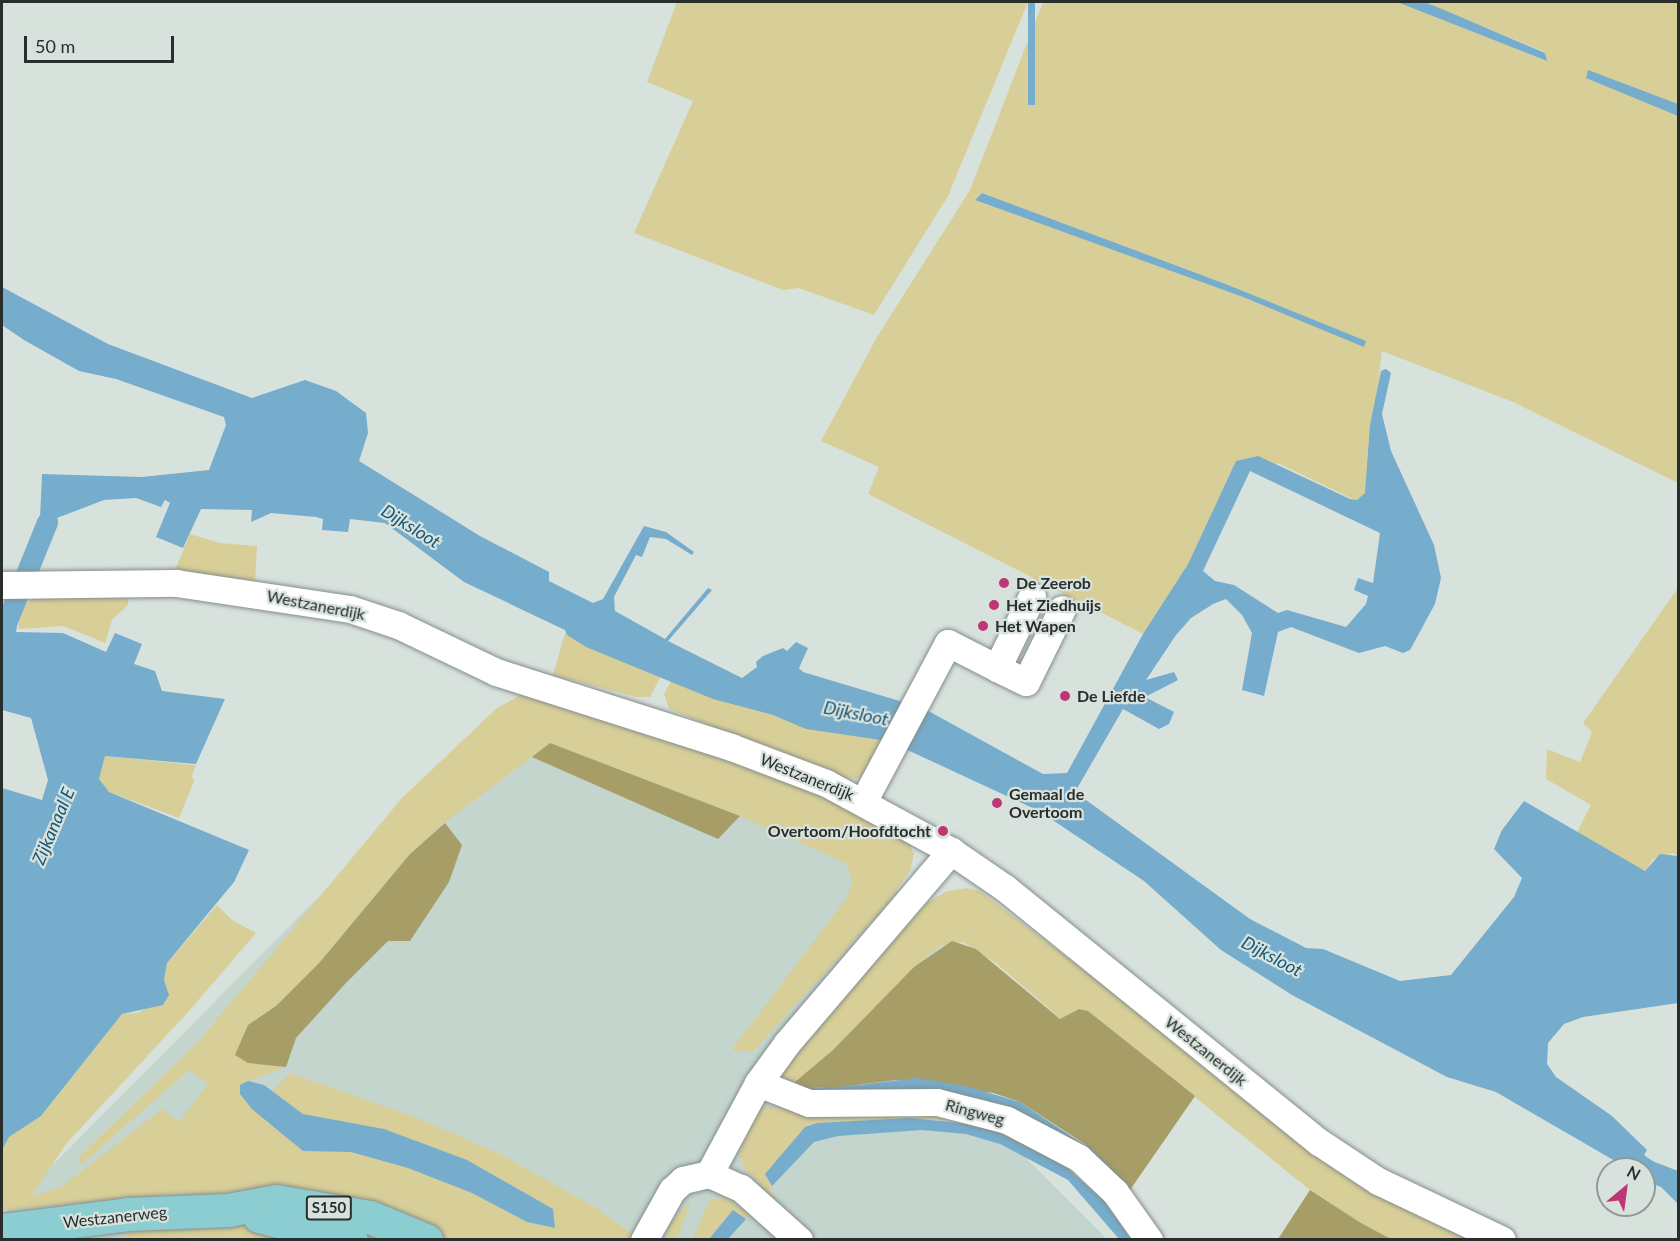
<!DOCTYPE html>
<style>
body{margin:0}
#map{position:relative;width:1680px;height:1241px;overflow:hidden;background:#d8e2dd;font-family:Lato,sans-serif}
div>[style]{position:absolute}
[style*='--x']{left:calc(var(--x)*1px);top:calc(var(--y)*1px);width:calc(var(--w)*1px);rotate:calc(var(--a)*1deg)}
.built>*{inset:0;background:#c4d5ce}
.green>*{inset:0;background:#d8ce98}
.forest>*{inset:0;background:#a79d67}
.water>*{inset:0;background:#76accc;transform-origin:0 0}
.canal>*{height:21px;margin:-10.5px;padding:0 10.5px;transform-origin:10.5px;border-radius:10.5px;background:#76accc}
.roads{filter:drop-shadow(0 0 2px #858e8a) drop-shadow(0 0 2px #858e8a)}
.minor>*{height:27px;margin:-13.5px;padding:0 13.5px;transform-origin:13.5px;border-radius:13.5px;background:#fff}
.major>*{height:33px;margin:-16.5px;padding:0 16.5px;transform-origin:16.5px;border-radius:16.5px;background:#8ccdd1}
.dots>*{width:16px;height:16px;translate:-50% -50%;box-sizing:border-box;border:3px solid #d8e2dd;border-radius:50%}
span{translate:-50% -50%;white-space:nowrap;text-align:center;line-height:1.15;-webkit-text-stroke:4.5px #d8e2dd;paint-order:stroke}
.shield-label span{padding:2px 4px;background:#d8e2dd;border:2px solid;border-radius:4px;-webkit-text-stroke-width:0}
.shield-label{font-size:15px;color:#292d2b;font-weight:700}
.poi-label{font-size:16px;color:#292d2b;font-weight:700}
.left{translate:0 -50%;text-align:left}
.right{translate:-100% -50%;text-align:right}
.street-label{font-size:16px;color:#292d2b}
.water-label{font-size:18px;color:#145778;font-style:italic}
.frame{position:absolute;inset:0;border:3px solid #292d2b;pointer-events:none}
.north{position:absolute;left:1596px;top:1157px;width:60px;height:60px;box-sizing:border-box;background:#d8e2dd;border:2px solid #929a96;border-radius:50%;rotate:29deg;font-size:16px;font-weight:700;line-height:24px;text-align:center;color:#292d2b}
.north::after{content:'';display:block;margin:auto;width:21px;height:27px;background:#be3674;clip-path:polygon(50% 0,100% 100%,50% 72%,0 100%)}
.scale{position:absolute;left:24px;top:36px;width:150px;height:27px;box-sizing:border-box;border:3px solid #292d2b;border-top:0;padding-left:8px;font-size:18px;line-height:21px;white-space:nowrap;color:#292d2b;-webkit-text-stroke:4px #d8e2dd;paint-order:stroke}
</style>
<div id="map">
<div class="built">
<i style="clip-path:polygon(528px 686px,940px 915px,985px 1117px,1107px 1239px,2px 1240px,2px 1216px)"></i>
</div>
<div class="green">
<i style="clip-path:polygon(677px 2px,1028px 2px,948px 196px,874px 315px,799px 288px,783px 290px,634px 233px,693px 101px,647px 82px)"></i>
<i style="clip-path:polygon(evenodd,1043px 2px,1397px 2px,1546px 61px,1545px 52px,1424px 2px,1678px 2px,1678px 104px,1588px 71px,1586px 77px,1678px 116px,1678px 483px,1513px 402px,1382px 351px,1365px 493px,1357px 501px,1280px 464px,1236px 461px,1188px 564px,1143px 634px,868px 494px,879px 467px,821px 441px,877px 337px,970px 190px,1043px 2px,982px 193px,1223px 283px,1365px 341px,1364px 346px,1243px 297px,976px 200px,982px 193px)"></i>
<i style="clip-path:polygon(190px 534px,220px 543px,257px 546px,255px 583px,175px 570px)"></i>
<i style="clip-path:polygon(1678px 588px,1678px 856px,1673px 853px,1653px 859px,1645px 871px,1576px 834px,1591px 805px,1546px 779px,1547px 749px,1580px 762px,1592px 732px,1583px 723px)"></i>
<i style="clip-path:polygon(33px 594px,128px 596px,128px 605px,112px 620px,105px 643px,64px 626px,18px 629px,22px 602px,29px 603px)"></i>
<i style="clip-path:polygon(565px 633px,661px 676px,650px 697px,636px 697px,553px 675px)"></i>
<i style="clip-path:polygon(671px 681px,773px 715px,888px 741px,877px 767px,856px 779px,838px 776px,669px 709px,664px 694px)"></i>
<i style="clip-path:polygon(541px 695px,793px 782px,904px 833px,914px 854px,910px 871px,881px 911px,756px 1048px,751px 1052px,735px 1051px,732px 1049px,846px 899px,852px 882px,846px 863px,740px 816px,550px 743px,439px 827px,410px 854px,320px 962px,276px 1006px,248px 1025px,248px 1063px,286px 1067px,246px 1082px,303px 1151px,351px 1152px,408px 1168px,472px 1193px,527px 1222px,555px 1228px,553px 1209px,467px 1160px,303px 1114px,272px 1091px,290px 1073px,420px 1119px,498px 1153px,593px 1206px,634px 1235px,631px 1239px,443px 1239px,412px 1223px,277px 1191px,179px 1194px,2px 1210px,2px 1150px,9px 1137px,41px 1116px,122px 1014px,138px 1013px,169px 995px,164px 980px,167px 963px,217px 905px,232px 920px,256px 933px,189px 1011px,66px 1144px,31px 1197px,61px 1187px,162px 1109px,179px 1122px,208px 1084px,189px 1070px,81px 1165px,79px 1157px,199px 1041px,402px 798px,497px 708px,519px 696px)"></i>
<i style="clip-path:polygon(105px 756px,196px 765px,192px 776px,194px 781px,179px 818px,109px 792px,99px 779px)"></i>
<i style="clip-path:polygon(967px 888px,980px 891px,1168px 1034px,1353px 1182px,1467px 1239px,1391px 1239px,1361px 1223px,1310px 1190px,1088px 1011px,1079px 1009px,1061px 1019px,997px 964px,963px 942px,942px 945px,931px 952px,833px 1050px,789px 1087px,782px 1079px,784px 1068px,882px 951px,928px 902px,947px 891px)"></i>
<i style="clip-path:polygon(780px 1102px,980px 1115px,1086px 1168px,1140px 1239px,1131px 1239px,1121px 1220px,1080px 1177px,986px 1126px,954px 1120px,911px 1118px,817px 1123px,805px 1127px,765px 1174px,772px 1186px,768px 1190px,776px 1197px,771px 1203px,757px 1190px,761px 1184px,745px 1170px,739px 1155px,757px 1111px,764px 1106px,777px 1108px)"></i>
<i style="clip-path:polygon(726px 1198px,749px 1214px,746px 1219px,733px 1210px,709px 1239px,692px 1240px,710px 1199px)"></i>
<i style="clip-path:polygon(691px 1200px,677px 1239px,666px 1239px,670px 1224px)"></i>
<i style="clip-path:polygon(163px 1224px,262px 1225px,323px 1239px,115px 1240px,147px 1226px)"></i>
</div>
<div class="forest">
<i style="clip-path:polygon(550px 743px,740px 816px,718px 839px,532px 757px)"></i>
<i style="clip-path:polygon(445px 823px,462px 845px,449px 882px,410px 941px,388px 941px,345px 984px,296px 1038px,286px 1067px,248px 1063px,235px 1055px,248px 1025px,276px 1006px,320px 962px,410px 854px)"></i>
<i style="clip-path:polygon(952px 941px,976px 949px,1060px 1019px,1079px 1009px,1088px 1011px,1195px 1096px,1130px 1190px,1085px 1144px,1020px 1102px,993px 1093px,896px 1080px,833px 1088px,811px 1087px,803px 1094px,789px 1087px,833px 1050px,914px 967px)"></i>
<i style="clip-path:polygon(1310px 1190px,1361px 1223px,1391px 1239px,1278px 1239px)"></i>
</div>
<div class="water">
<i style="left:1028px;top:2px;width:7px;height:103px"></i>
<i style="clip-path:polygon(1397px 2px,1424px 2px,1442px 9px,1545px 53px,1547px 61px)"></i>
<i style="clip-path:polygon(1588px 70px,1678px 104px,1678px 116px,1586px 78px)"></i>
<i style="clip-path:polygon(982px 193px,1223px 283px,1366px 341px,1364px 347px,1243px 297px,975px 200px)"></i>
<i style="clip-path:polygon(evenodd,2px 287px,108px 344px,252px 398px,305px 380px,336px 391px,366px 413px,368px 433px,359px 461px,480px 536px,549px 572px,549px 581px,593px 603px,603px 599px,644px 526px,666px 532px,694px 552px,692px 555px,666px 539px,650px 537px,642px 557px,636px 555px,614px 597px,615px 611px,665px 639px,708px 588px,712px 590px,668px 641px,742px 678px,757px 667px,756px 662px,763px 656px,783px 648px,787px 651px,796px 642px,808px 648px,799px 668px,803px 672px,923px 708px,1043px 774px,1067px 773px,1143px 634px,1188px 564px,1236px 461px,1258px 456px,1350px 499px,1357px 500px,1365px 493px,1370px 425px,1381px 371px,1386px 369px,1391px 373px,1382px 414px,1391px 451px,1434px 545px,1441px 578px,1435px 604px,1410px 650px,1403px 653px,1385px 646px,1359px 653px,1291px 627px,1278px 632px,1264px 696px,1242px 690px,1252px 633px,1242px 615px,1226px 599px,1213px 604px,1191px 618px,1176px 635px,1146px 680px,1174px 672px,1178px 680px,1145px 697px,1174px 712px,1169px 724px,1159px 729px,1123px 709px,1075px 792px,1250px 919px,1306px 948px,1323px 949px,1400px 981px,1451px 975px,1514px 897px,1522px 878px,1494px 849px,1502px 830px,1524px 801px,1645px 871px,1660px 854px,1678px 856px,1678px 1003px,1583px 1017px,1564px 1024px,1548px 1043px,1547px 1064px,1556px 1077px,1612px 1116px,1647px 1150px,1636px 1169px,1622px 1165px,1496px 1092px,1447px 1077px,1292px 995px,1221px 950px,1144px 881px,1039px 811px,888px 741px,806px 729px,773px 715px,713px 699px,586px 647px,567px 635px,565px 630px,464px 582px,385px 523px,350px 519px,348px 532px,322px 530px,323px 519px,316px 517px,271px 513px,251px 522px,252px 510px,201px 509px,183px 548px,156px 537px,170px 503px,165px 500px,161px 507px,136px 498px,104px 500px,57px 518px,53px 524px,40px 519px,42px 474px,142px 477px,209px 470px,226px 425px,224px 417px,116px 379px,79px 371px,24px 340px,2px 325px,2px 287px,1250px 471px,1380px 533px,1373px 583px,1358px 578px,1354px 590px,1368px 596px,1366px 604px,1346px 627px,1287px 610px,1278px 613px,1234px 585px,1215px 581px,1203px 571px,1250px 471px)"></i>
<i style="clip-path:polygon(5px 605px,20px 606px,16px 632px,63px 633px,106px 652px,115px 633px,142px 644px,134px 664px,155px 671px,162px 691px,225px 699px,196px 764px,105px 756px,99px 779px,109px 792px,249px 850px,234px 882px,167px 963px,164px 980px,169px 995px,163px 1005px,122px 1014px,41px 1116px,9px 1137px,2px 1150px,2px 788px,42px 800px,48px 780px,31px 718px,2px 710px,2px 609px)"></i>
<i style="clip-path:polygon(917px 1078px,969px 1087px,1020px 1102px,1096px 1153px,1131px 1191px,1128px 1193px,1082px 1147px,1011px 1107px,977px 1098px,803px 1094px,811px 1087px,833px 1088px)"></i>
<i style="clip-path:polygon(248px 1081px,264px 1085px,303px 1114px,384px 1129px,467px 1160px,553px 1209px,555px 1228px,527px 1222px,472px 1193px,408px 1168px,351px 1152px,303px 1151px,252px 1109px,240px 1094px,240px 1085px)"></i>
<i style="clip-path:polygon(911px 1118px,986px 1126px,1064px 1165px,1104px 1201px,1131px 1239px,1119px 1239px,1068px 1180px,1000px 1144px,966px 1134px,922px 1130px,838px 1136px,814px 1142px,772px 1186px,765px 1174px,805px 1127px,817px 1123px)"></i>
<i style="clip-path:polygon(1656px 1165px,1678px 1177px,1678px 1204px,1650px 1176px)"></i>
<i style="clip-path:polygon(733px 1210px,746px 1219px,728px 1239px,709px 1239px)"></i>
</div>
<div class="canal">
<i style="--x:2;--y:633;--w:120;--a:-67.9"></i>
<i style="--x:1616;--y:1148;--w:38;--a:35"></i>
<i style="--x:1647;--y:1170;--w:33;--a:21"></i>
</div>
<div class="roads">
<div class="minor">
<i style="--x:2;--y:585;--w:174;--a:-0.7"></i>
<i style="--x:176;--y:583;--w:176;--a:8.5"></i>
<i style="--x:350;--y:609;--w:51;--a:18.4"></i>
<i style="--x:398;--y:625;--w:109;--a:25.6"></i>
<i style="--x:496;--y:672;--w:247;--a:17.7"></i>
<i style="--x:731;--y:747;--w:102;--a:20.8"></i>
<i style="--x:826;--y:783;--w:142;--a:28.5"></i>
<i style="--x:951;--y:851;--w:65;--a:34.4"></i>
<i style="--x:1005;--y:888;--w:404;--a:39"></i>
<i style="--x:1319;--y:1142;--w:71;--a:33.5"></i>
<i style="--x:1378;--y:1181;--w:137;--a:25.4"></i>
<i style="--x:997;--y:668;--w:32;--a:26"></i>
<i style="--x:1026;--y:682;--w:81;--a:-63.7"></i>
<i style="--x:864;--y:800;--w:178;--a:-61.9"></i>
<i style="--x:948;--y:643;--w:55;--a:27"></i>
<i style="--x:997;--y:668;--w:80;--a:-64.1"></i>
<i style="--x:758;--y:1083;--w:55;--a:21.4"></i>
<i style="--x:809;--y:1103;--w:128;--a:-0.4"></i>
<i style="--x:937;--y:1102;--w:72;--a:14.4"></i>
<i style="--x:1007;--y:1120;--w:81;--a:27.8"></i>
<i style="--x:1079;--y:1158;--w:50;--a:43.4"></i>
<i style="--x:1115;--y:1192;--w:59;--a:54.7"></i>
<i style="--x:709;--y:1174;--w:103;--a:-61.7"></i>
<i style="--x:758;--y:1083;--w:49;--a:-54.1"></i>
<i style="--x:787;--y:1043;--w:253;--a:-49.5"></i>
<i style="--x:709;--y:1174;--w:35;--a:24"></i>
<i style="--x:741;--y:1188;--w:78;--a:41.9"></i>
<i style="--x:644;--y:1240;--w:57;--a:-60.8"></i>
<i style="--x:672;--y:1190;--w:15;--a:-42"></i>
<i style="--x:683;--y:1180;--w:27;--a:-13"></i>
</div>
<div class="major">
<i style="--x:259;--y:1216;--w:95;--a:14.6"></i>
<i style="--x:2;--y:1230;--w:127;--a:-7.2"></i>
<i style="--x:128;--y:1214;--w:100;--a:-2.3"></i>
<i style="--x:228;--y:1210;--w:49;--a:-10.6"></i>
<i style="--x:276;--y:1201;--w:95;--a:9.7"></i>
<i style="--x:370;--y:1217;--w:61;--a:22.3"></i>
</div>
</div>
<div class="dots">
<i style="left:1004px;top:583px;background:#be3674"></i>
<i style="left:994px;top:605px;background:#be3674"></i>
<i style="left:983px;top:626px;background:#be3674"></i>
<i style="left:1065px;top:696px;background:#be3674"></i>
<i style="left:997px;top:803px;background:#be3674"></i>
<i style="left:943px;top:831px;background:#be3674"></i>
</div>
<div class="shield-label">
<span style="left:329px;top:1208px">S150</span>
</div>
<div class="poi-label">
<span class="left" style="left:1016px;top:583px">De Zeerob</span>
<span class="left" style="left:1006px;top:605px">Het Ziedhuijs</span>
<span class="left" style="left:995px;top:626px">Het Wapen</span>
<span class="left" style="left:1077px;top:696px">De Liefde</span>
<span class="left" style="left:1009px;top:803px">Gemaal de<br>Overtoom</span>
<span class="right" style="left:931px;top:831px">Overtoom/Hoofdtocht</span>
</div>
<div class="street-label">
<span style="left:316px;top:605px;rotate:11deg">Westzanerdijk</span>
<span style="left:807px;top:777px;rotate:22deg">Westzanerdijk</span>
<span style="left:1206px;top:1051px;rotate:39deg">Westzanerdijk</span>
<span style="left:975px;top:1112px;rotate:15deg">Ringweg</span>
<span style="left:115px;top:1217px;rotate:-6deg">Westzanerweg</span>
</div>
<div class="water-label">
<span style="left:411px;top:526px;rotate:32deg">Dijksloot</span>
<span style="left:856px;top:713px;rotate:11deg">Dijksloot</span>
<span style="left:53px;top:826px;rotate:-67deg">Zijkanaal E</span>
<span style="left:1272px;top:956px;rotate:28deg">Dijksloot</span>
</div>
<div class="frame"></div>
<div class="north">N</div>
<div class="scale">50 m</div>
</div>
